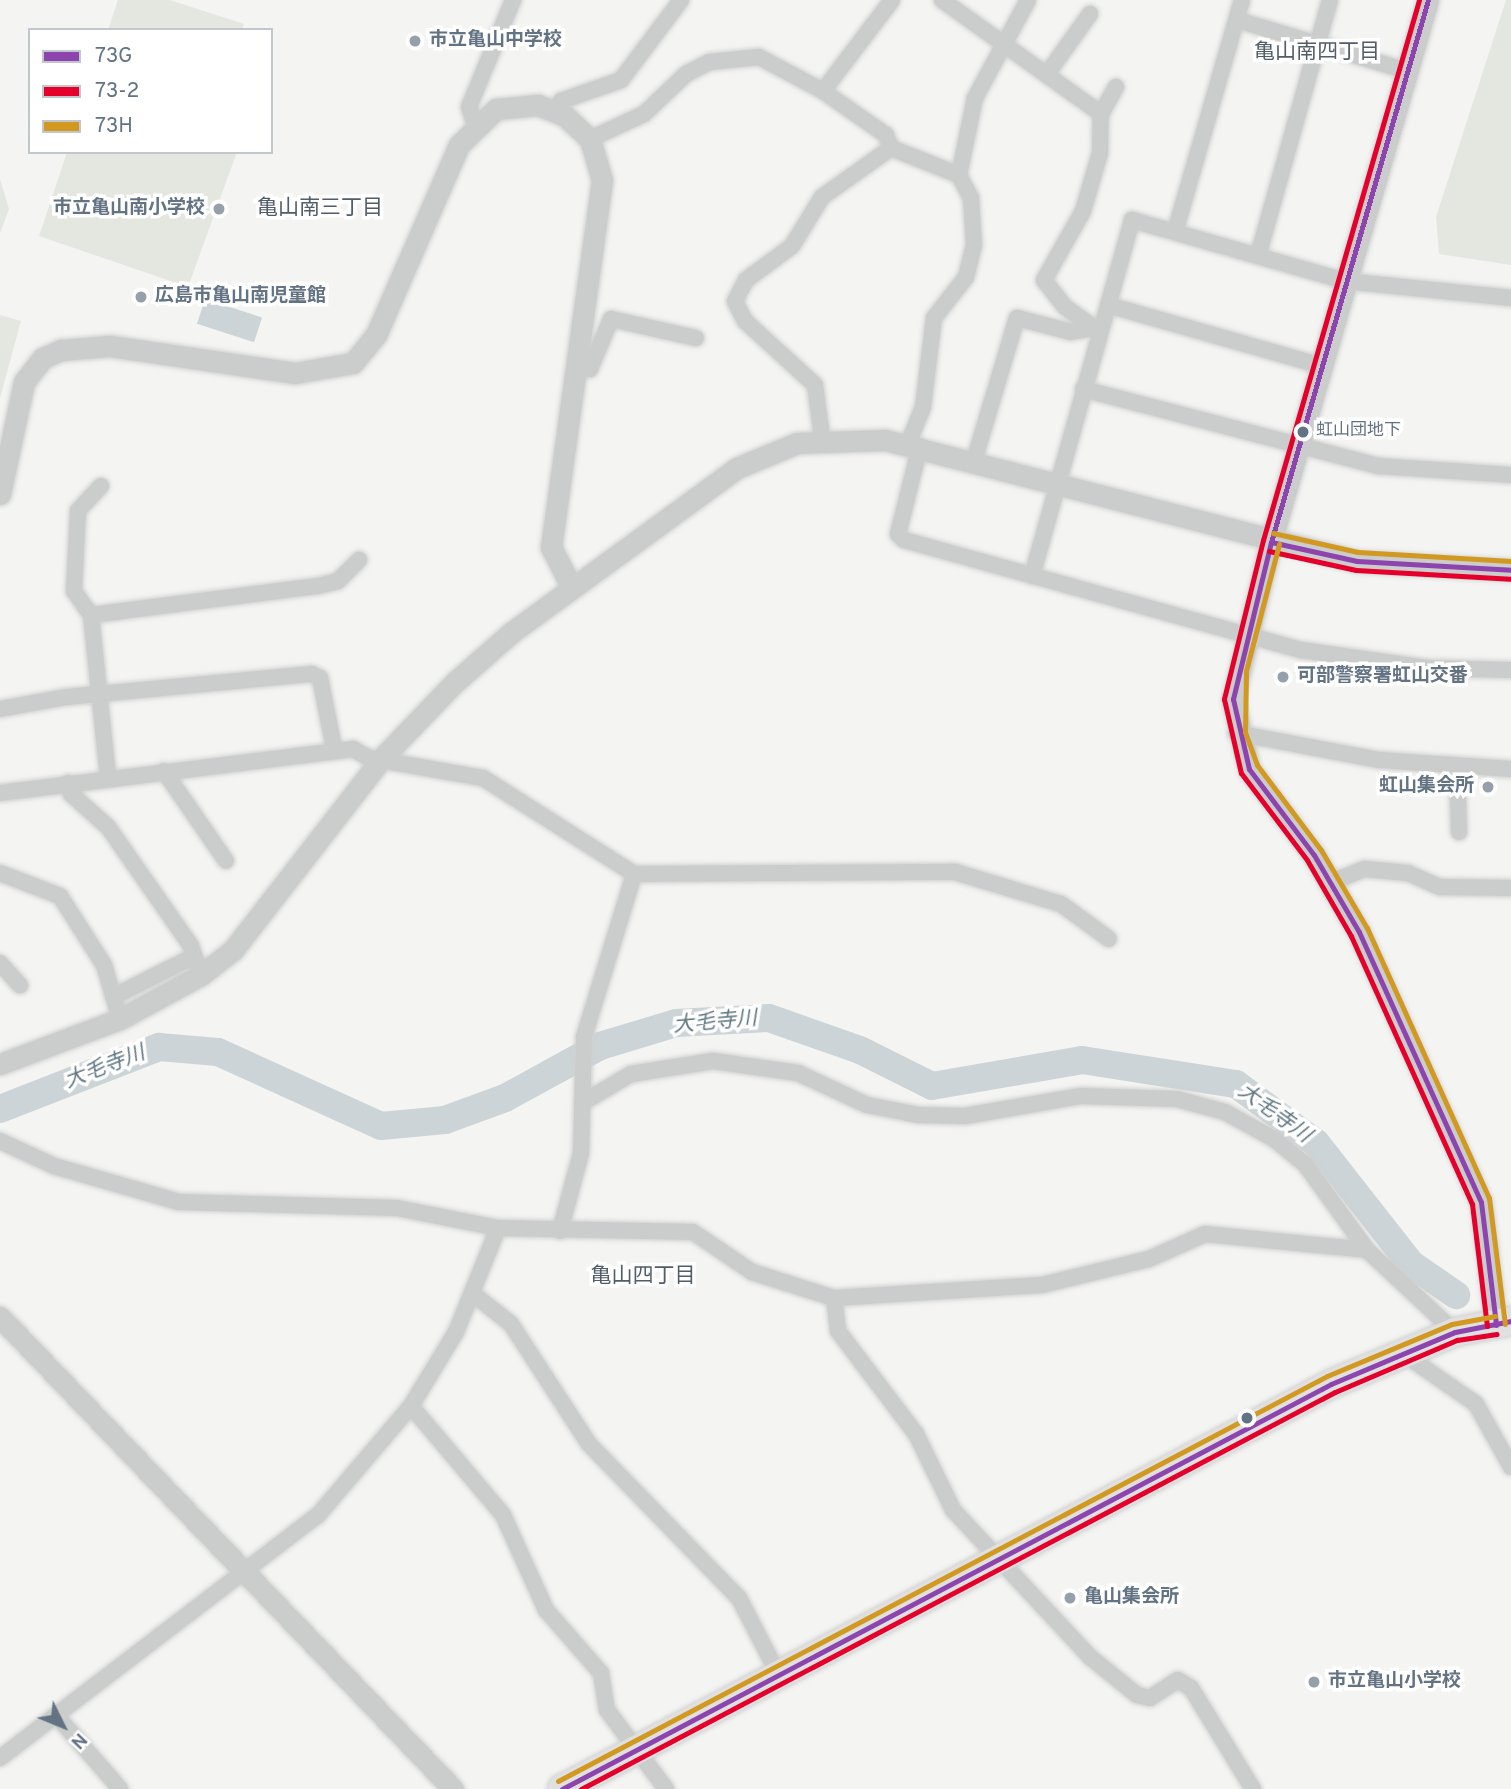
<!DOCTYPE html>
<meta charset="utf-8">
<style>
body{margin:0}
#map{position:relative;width:1511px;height:1789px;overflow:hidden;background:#f4f4f2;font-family:Overpass,"Noto Sans JP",sans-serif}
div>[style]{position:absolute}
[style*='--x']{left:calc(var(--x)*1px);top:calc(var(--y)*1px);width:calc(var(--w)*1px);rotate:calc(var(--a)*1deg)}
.green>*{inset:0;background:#e3e7e0}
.water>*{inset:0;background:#ccd4d7;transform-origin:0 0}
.river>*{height:28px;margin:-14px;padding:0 14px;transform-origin:14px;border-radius:14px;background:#ccd4d7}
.roads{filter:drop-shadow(0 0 2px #d0d1d1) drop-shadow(0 0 2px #d0d1d1)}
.minor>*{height:16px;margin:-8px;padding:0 8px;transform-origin:8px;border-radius:8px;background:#cbcdcd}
.tertiary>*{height:21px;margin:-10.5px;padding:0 10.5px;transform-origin:10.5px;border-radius:10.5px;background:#cbcdcd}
.trunk>*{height:28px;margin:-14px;padding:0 14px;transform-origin:14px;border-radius:14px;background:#e0e0e0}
.bus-1>*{height:5px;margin:-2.5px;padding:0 2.5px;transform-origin:2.5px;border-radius:2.5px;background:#8e44ad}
.bus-2>*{height:5px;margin:-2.5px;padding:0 2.5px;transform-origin:2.5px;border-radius:2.5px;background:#e4002b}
.bus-3>*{height:5px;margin:-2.5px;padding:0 2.5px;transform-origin:2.5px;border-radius:2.5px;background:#d29921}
.dots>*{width:19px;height:19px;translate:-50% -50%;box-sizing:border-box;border:4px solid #fff;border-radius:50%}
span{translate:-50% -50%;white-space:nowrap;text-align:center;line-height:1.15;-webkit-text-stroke:7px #fff;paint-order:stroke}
.bus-label{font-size:17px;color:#637383}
.left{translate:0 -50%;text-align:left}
.poi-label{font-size:19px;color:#637383;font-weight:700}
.right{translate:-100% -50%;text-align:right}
.neighbourhood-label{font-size:21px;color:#515d68}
.water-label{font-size:21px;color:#5f7681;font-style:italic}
.legend{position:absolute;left:28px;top:28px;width:245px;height:126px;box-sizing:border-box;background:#fff;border:2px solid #c1c7cd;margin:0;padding:9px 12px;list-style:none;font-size:21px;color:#637383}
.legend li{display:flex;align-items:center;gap:14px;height:35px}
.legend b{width:35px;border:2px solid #c1c7cd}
.north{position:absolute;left:28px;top:1691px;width:70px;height:70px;-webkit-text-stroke:5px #fff;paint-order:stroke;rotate:133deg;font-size:19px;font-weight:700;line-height:28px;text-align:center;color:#637383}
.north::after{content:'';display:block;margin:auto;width:24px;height:32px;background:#637383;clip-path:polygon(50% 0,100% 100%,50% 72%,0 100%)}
</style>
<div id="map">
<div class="green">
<i style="clip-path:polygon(118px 0,170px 0,244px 24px,242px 30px,108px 30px)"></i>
<i style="clip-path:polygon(1506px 0,1511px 0,1511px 265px,1439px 254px,1436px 217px)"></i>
<i style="clip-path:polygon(67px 152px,237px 152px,188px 287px,39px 236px)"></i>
<i style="clip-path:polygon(0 179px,9px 209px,0 233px)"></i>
<i style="clip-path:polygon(0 315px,21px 321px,0 398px)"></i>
</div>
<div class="water">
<i style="left:205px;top:299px;width:60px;height:26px;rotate:18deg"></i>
</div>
<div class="river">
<i style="--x:0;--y:1109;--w:171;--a:-21.3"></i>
<i style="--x:159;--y:1047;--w:59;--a:4.8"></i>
<i style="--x:218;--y:1052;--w:179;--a:24.4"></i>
<i style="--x:381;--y:1126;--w:64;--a:-5.4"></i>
<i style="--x:445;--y:1120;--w:64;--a:-20.1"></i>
<i style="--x:505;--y:1098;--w:108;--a:-28.7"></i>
<i style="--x:600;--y:1046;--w:79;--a:-16.8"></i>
<i style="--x:676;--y:1023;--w:93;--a:-3.1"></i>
<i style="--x:769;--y:1018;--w:96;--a:19.4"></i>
<i style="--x:860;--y:1050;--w:80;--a:26.6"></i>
<i style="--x:932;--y:1086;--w:152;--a:-9.8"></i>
<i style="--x:1082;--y:1060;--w:156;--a:8.9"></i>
<i style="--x:1236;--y:1084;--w:99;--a:36.4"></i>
<i style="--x:1316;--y:1143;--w:154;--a:51.9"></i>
<i style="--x:1411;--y:1264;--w:55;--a:34.6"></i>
</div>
<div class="roads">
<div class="minor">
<i style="--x:942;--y:0;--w:196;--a:35.6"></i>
<i style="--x:1237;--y:20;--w:177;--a:16.7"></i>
<i style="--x:1047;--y:74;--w:74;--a:-54.4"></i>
<i style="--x:555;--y:110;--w:11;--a:-56"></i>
<i style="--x:561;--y:101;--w:64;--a:-19.3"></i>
<i style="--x:621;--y:80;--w:100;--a:-53.1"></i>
<i style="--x:475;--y:125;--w:19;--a:-108"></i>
<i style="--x:469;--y:107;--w:116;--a:-67.6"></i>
<i style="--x:590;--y:139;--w:60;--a:-24.8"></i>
<i style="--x:644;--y:114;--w:58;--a:-43.6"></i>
<i style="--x:686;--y:74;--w:27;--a:-27"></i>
<i style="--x:710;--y:62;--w:49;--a:-5.8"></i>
<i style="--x:759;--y:57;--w:72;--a:28"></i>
<i style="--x:823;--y:91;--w:114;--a:-52.8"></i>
<i style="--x:891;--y:148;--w:73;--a:21.7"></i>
<i style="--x:1175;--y:232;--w:241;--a:-73.9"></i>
<i style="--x:1258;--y:256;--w:266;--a:-74.3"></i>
<i style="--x:1108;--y:305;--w:223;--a:15.9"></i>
<i style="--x:1100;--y:332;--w:43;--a:-144.5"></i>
<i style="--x:1065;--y:307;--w:34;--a:-128"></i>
<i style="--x:1044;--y:280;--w:79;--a:-60.5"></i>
<i style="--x:1083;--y:211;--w:60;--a:-73.7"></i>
<i style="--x:1100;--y:153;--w:39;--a:-89"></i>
<i style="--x:1101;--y:114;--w:31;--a:-61"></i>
<i style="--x:577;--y:371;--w:13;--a:-9"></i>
<i style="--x:590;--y:369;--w:54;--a:-67.2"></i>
<i style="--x:611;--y:319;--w:87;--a:12.6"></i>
<i style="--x:1083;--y:389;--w:306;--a:14.6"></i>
<i style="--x:1379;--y:466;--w:132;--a:3.9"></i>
<i style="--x:822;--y:438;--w:53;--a:-97.5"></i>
<i style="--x:815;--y:385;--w:95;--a:-137.6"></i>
<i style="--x:745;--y:321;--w:22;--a:-117"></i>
<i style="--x:735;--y:301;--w:24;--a:-62"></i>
<i style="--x:746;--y:280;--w:57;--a:-36.5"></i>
<i style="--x:792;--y:246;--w:57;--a:-58.5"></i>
<i style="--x:822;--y:197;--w:85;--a:-35.4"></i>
<i style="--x:891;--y:148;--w:14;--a:-111"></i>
<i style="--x:886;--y:135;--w:77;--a:-145.1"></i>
<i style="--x:908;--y:444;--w:40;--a:-68"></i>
<i style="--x:923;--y:407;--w:90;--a:-83"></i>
<i style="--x:934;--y:318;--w:52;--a:-52"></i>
<i style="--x:966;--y:277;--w:33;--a:-76"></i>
<i style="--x:974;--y:245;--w:47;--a:-93.7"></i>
<i style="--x:971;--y:198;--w:26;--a:-118"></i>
<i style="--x:959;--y:175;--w:79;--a:-78.3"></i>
<i style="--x:975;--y:98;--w:111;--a:-61.6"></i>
<i style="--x:920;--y:446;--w:91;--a:104"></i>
<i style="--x:898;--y:534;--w:8;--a:45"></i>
<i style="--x:904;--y:540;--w:412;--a:15.5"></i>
<i style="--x:1301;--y:650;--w:127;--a:8.1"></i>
<i style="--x:1427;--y:668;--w:84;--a:1.4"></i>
<i style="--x:974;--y:461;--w:149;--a:-73.3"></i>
<i style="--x:1017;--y:318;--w:56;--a:14.5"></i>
<i style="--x:1071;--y:332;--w:20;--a:-11"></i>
<i style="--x:101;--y:486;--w:34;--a:133"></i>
<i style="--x:78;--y:511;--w:80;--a:92.9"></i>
<i style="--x:74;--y:591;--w:29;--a:55"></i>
<i style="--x:91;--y:615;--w:229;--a:-7.3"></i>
<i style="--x:318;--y:586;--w:21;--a:-14"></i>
<i style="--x:338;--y:581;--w:30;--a:-45"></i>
<i style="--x:1032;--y:576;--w:370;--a:-74.3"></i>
<i style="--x:1132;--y:220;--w:222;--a:16"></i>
<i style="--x:1345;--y:281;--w:167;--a:5.8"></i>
<i style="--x:91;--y:615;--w:164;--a:84"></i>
<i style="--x:0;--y:709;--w:68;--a:-10.2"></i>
<i style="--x:67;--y:697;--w:246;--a:-5.4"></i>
<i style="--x:312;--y:674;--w:9;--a:27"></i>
<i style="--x:320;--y:678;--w:71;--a:78.7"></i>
<i style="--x:1236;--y:733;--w:146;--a:10.7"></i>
<i style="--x:1379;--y:760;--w:132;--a:3.9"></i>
<i style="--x:1457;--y:768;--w:64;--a:88.2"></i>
<i style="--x:164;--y:771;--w:109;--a:55.4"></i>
<i style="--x:68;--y:783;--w:11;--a:75"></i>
<i style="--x:71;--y:794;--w:50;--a:41.7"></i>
<i style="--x:108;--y:827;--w:145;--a:55.1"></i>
<i style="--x:191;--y:946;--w:31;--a:71"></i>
<i style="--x:0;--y:793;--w:356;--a:-7.1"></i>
<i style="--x:353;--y:749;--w:18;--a:29"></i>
<i style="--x:369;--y:758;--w:116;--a:10"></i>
<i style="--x:483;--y:778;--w:179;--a:32.4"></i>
<i style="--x:634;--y:874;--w:321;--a:-0.4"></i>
<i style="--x:955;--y:872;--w:111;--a:16.8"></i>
<i style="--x:1061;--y:904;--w:59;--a:36.1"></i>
<i style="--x:0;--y:873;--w:64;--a:21"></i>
<i style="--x:60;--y:896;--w:82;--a:57.5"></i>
<i style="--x:104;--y:965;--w:56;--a:73.5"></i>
<i style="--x:1332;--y:882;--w:35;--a:-22"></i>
<i style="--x:1365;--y:869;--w:43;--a:5.3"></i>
<i style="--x:1408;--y:873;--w:35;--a:24"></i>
<i style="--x:1440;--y:887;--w:71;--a:0.8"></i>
<i style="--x:0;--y:963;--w:30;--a:48"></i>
<i style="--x:113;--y:997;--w:91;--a:-26.8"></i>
<i style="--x:582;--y:1103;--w:57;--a:-30.6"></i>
<i style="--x:631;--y:1074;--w:83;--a:-9"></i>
<i style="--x:713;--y:1061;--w:86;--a:8"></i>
<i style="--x:798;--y:1073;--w:76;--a:24.9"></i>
<i style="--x:867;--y:1105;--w:53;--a:10.9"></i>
<i style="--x:919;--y:1115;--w:46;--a:1.2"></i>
<i style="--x:965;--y:1116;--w:118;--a:-9.8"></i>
<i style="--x:1081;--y:1096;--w:96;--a:1.8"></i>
<i style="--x:1177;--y:1099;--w:50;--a:15.2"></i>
<i style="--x:1225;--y:1112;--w:56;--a:28.9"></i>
<i style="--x:1274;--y:1139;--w:40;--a:39"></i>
<i style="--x:1305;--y:1164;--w:106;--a:54.2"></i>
<i style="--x:0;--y:1141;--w:60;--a:24.8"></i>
<i style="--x:54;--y:1166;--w:130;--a:16.1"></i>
<i style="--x:179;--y:1202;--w:218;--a:1.6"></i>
<i style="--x:397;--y:1208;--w:103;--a:11.2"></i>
<i style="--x:498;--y:1228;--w:195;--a:1.2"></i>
<i style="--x:693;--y:1232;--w:71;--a:34.1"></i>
<i style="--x:752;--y:1272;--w:86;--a:17.6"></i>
<i style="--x:834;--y:1298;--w:208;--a:-3.6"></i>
<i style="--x:1042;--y:1285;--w:110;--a:-13.7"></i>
<i style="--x:1149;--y:1259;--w:61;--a:-24.1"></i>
<i style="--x:1205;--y:1234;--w:163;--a:5.6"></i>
<i style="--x:1367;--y:1250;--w:120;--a:43"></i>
<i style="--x:560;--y:1231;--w:81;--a:-74.9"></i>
<i style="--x:581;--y:1153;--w:116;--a:-88.5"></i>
<i style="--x:584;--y:1037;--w:170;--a:-72.9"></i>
<i style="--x:472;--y:1293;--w:50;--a:38.5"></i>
<i style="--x:511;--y:1324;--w:143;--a:57"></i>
<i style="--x:589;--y:1444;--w:215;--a:45.8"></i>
<i style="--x:739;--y:1598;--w:85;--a:62.8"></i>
<i style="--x:834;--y:1298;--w:33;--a:83"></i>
<i style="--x:838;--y:1331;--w:129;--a:52.9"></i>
<i style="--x:916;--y:1434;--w:85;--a:64"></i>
<i style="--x:953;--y:1510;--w:201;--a:47"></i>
<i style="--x:1090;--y:1657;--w:60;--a:39"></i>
<i style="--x:1137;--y:1695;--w:13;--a:13"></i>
<i style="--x:1150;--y:1698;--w:33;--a:-33"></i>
<i style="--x:1178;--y:1680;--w:15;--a:32"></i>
<i style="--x:1191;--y:1688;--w:119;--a:58.5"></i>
<i style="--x:1401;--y:1352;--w:91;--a:34.7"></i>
<i style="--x:1476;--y:1404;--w:72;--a:60.9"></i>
<i style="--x:411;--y:1406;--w:143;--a:49.8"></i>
<i style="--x:503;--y:1515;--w:104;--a:65.6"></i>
<i style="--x:546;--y:1610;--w:84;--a:48.9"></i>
<i style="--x:601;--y:1673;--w:37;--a:81"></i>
<i style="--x:607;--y:1710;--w:99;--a:53.2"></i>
<i style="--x:56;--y:1715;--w:98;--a:49.1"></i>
<i style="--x:0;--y:1758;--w:402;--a:-37.4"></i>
<i style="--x:319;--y:1514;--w:142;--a:-49.6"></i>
<i style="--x:411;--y:1406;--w:87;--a:-58.7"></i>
<i style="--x:456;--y:1332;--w:112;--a:-68"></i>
</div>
<div class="tertiary">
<i style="--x:1428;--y:0;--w:564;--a:106.15"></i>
<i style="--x:1271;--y:542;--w:162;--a:103.6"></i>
<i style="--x:1233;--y:699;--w:72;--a:77.1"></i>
<i style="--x:1249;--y:769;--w:108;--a:52.9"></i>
<i style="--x:1314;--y:855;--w:89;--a:59.7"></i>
<i style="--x:1359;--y:932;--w:296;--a:65.7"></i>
<i style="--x:1481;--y:1202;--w:124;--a:83"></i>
<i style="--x:0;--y:494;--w:115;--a:-77.9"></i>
<i style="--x:24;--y:382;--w:31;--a:-52"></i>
<i style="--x:43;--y:358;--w:20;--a:-24"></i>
<i style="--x:61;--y:350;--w:49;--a:-4.7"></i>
<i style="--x:110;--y:346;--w:187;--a:8.3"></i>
<i style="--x:295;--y:373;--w:59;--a:-9.8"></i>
<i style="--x:353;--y:363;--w:36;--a:-51"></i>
<i style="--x:376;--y:335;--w:207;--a:-66.4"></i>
<i style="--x:459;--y:145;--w:52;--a:-44.2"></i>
<i style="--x:496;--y:109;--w:42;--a:-5.4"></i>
<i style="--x:538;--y:105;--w:29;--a:22"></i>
<i style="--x:565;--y:116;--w:34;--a:43"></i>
<i style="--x:590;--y:139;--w:43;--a:73.7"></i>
<i style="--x:602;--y:180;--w:371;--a:97.9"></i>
<i style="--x:551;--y:547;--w:46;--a:62.9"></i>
<i style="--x:0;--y:1064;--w:128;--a:-20.6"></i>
<i style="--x:120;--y:1019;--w:92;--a:-28.5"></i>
<i style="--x:201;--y:975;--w:41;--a:-38"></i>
<i style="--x:233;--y:950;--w:243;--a:-52.2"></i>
<i style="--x:382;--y:758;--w:104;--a:-46.2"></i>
<i style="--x:454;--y:683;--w:77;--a:-41.3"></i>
<i style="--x:512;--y:632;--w:278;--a:-36.1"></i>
<i style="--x:737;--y:468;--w:65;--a:-22.6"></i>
<i style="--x:797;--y:443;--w:88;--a:-2"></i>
<i style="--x:885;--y:440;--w:487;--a:14.4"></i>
<i style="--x:1357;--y:561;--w:154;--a:3.3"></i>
<i style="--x:0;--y:1317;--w:654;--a:46.18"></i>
</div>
<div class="trunk">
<i style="--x:562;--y:1789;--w:869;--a:-27.77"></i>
<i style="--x:1331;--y:1384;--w:134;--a:-22.8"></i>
<i style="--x:1455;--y:1332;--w:57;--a:-11.1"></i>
</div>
</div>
<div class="bus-1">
<i style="--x:1428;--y:0;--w:564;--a:106.15"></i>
<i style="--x:1271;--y:542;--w:162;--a:103.6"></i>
<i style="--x:1233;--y:699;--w:72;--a:77.1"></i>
<i style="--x:1249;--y:769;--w:108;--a:52.9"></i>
<i style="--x:1314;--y:855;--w:89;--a:59.7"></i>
<i style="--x:1359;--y:932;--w:296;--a:65.7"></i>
<i style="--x:1481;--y:1202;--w:124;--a:83"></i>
<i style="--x:1271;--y:542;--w:88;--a:12.5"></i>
<i style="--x:1357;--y:561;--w:154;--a:3.3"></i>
<i style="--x:562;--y:1789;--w:869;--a:-27.77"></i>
<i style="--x:1331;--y:1384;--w:134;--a:-22.8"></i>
<i style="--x:1455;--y:1332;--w:57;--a:-11.1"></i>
</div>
<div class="bus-2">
<i style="--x:1419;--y:0;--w:562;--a:106.11"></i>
<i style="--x:1263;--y:540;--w:164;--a:103.8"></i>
<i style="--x:1224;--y:699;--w:76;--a:77.1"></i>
<i style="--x:1241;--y:773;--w:109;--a:52.8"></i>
<i style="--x:1307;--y:860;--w:88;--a:59.9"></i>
<i style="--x:1351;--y:936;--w:294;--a:65.7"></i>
<i style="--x:1472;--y:1204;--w:123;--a:83"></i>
<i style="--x:1269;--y:551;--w:89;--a:12.3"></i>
<i style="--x:1356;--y:570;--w:154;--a:3.3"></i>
<i style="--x:581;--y:1789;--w:852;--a:-27.77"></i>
<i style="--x:1335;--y:1392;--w:133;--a:-23.1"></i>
<i style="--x:1457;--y:1340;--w:40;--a:-8.5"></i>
</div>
<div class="bus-3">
<i style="--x:1273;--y:533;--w:87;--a:12.6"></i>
<i style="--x:1358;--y:552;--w:153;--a:3.4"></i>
<i style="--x:1279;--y:544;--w:131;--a:104.6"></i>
<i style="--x:1246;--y:671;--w:61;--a:90.9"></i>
<i style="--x:1245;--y:732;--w:35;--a:70"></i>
<i style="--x:1257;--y:765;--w:106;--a:53"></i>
<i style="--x:1321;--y:850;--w:91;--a:59.5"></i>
<i style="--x:1367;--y:928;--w:296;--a:65.7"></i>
<i style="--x:1489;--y:1198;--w:127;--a:82.8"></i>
<i style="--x:558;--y:1781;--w:869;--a:-27.77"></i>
<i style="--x:1327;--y:1376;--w:135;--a:-22.6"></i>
<i style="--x:1452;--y:1324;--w:44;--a:-10.5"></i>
</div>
<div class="dots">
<i style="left:415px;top:41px;background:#96a0aa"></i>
<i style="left:219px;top:209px;background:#96a0aa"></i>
<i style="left:141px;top:297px;background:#96a0aa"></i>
<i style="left:1303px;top:432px;background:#637383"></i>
<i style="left:1283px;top:677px;background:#96a0aa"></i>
<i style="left:1488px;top:787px;background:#96a0aa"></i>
<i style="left:1247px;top:1418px;background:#637383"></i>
<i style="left:1070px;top:1598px;background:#96a0aa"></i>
<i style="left:1314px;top:1682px;background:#96a0aa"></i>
</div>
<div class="bus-label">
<span class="left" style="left:1316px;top:432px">虹山団地下</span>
</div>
<div class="poi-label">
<span class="left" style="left:429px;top:41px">市立亀山中学校</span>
<span class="right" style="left:205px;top:209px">市立亀山南小学校</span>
<span class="left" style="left:155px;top:297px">広島市亀山南児童館</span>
<span class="left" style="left:1297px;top:677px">可部警察署虹山交番</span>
<span class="right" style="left:1474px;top:787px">虹山集会所</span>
<span class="left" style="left:1084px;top:1598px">亀山集会所</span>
<span class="left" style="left:1328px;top:1682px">市立亀山小学校</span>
</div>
<div class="neighbourhood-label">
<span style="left:1317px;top:53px">亀山南四丁目</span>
<span style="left:320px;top:209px">亀山南三丁目</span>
<span style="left:643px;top:1277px">亀山四丁目</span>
</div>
<div class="water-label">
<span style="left:715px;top:1023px;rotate:-5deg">大毛寺川</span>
<span style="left:105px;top:1068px;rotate:-21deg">大毛寺川</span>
<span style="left:1274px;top:1114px;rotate:36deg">大毛寺川</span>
</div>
<ul class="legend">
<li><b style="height:9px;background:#8e44ad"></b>73G</li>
<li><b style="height:9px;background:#e4002b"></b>73-2</li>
<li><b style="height:9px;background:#d29921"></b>73H</li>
</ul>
<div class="north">N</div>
</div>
